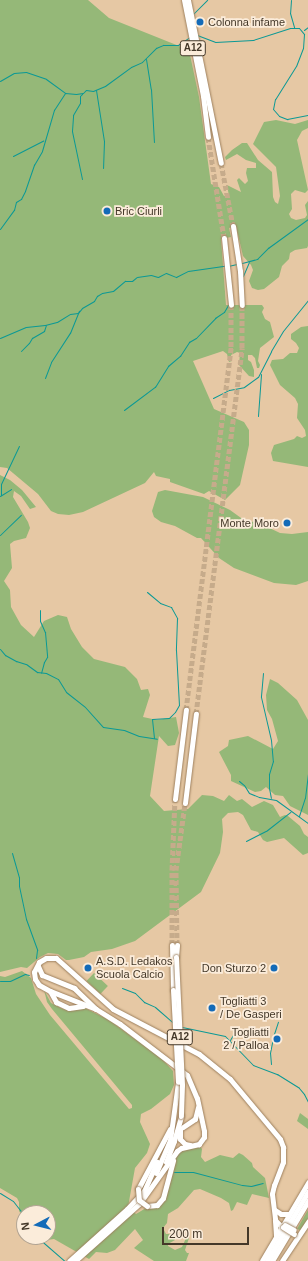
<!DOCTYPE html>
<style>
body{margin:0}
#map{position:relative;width:308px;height:1261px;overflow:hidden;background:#e6c8a4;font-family:Helvetica,sans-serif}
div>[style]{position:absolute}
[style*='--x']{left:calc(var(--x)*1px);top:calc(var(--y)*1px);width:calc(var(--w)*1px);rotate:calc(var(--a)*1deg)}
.green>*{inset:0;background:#95b878;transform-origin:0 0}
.stream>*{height:1px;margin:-0.5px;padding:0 0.5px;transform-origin:0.5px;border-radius:0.5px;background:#0b9995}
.highway-tunnel>*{height:5px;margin-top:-2.5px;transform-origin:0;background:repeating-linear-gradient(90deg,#c6ab8b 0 5px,transparent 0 7.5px)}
.roads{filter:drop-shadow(0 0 1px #9e815f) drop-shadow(0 0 1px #9e815f)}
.primary>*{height:4.5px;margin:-2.25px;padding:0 2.25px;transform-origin:2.25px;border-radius:2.25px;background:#fff}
.highway>*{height:5px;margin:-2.5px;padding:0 2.5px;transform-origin:2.5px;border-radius:2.5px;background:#fff}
.bridges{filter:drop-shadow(0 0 1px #9e815f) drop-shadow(0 0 1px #9e815f)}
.primary-bridge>*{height:4.5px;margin:-2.25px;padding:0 2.25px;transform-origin:2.25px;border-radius:2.25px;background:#fff}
.highway-bridge>*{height:5px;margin:-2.5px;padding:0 2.5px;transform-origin:2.5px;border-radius:2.5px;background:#fff}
.dots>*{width:11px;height:11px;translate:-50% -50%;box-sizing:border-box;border:2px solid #fbecda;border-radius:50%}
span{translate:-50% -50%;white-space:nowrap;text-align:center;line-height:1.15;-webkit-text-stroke:3.5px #fbecda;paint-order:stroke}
.shield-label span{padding:1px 3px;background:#fbecda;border:1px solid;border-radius:3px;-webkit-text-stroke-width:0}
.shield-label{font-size:10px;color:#443829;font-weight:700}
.poi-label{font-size:11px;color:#443829}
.left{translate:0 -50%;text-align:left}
.right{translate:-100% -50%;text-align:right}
.north{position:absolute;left:16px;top:1205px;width:40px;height:40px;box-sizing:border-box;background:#fbecda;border:1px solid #b2a493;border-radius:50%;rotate:263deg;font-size:11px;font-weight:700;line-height:16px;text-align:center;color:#443829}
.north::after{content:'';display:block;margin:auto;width:14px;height:18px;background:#146bb8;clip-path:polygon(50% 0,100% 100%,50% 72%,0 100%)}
.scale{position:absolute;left:162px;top:1227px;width:87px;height:18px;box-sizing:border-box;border:2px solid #443829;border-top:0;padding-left:5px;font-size:12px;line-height:14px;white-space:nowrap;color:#443829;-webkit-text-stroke:3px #fbecda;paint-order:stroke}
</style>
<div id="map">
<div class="green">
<i style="clip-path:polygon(0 0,88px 0,109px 18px,189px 50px,199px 97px,211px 184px,219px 187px,224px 196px,229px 196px,227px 185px,241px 192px,237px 180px,239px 178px,245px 184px,248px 181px,246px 173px,247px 168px,256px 168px,256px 163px,246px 160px,237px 154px,226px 160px,225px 157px,232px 150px,242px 143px,247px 143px,258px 160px,272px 172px,273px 197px,275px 202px,278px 204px,280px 196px,276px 167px,253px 144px,264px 122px,276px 120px,295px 124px,308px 120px,308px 128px,302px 131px,297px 140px,308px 190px,305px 193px,295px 190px,291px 194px,292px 209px,289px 214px,291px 218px,296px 220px,305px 218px,307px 215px,305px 205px,308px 201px,308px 246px,307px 248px,295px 250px,290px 253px,289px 259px,282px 266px,279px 277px,264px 289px,258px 290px,252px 288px,249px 281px,253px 270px,251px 265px,243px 256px,236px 226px,229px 228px,231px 237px,221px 239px,226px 305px,262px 305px,264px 308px,262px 312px,265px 319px,270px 322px,274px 337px,260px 348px,258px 361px,260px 365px,259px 368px,257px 368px,255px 358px,252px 355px,248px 355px,248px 360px,251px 362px,254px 370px,254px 377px,249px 376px,239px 365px,240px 353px,237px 352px,231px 355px,232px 361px,229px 362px,227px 354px,223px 351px,193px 361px,214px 409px,244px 422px,249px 430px,249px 445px,240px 485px,225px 500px,209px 491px,204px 494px,170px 482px,170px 479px,156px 476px,154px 472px,145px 483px,83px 512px,69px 515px,58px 514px,51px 511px,38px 494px,7px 468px,0 467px)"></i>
<i style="clip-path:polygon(308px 326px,308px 467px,273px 461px,271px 453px,274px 445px,294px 439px,297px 436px,302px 438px,306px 436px,305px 430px,297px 418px,298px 404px,295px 398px,280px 385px,270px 365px,272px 360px,283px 359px,290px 353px,297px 353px,299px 348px,296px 343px,291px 339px,291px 334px,301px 327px)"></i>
<i style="clip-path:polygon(0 475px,10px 480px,22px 490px,36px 507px,30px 509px,21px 496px,14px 491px,13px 497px,28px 522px,30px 528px,26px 538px,14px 541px,10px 544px,12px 568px,4px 581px,10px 590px,11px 607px,21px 625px,34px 637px,44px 621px,58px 615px,67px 617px,71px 629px,82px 647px,94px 659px,125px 667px,137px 679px,141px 690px,148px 689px,150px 695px,143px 717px,157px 720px,176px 717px,179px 733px,175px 745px,168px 746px,159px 736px,150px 796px,164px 811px,188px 809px,202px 795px,213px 796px,224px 801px,229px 795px,237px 801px,242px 799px,252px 807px,264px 801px,273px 805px,280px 817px,285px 815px,288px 816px,300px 826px,304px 834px,308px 837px,308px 853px,303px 855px,284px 838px,267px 842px,263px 840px,258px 832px,251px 830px,243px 815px,238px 812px,228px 813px,222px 819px,223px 832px,220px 853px,201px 892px,135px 941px,112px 949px,91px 952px,84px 957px,69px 960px,66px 960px,58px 954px,48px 953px,40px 957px,27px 968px,21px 967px,0 972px)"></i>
<i style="clip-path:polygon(165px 490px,203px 497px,230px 510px,248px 523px,255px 521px,280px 533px,292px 534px,308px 532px,308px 581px,296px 585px,274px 583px,234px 568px,219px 558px,201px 538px,197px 538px,175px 526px,161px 522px,154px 517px,152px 511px,158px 492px)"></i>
<i style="clip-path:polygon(270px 679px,278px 683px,297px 700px,308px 720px,308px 815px,290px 806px,283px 796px,275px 795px,266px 787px,261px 791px,255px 792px,231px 781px,231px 775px,219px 752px,228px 746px,229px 740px,248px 736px,273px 749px,278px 741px,272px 719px,267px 710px,266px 695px)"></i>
<i style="clip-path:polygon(22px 971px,31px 978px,36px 994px,50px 1015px,129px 1109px,132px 1108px,132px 1105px,52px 1009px,47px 1002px,44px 990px,51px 1003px,63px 1009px,70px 1011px,85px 1008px,109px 1020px,161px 1058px,173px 1071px,174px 1085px,170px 1094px,151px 1109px,141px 1114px,140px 1122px,150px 1144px,147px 1153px,135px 1168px,128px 1207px,136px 1214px,146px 1208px,158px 1206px,177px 1155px,182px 1149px,200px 1146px,202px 1149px,201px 1157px,205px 1162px,220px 1155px,233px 1158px,239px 1153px,243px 1155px,252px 1163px,253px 1167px,265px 1178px,269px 1198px,252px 1194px,247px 1205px,237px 1202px,233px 1210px,231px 1211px,229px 1203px,221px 1198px,200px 1189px,194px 1190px,178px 1208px,168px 1214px,167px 1223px,163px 1228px,166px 1234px,171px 1234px,175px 1240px,168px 1244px,168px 1246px,175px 1250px,182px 1247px,187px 1236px,189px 1238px,185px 1250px,187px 1253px,189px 1253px,186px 1261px,154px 1261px,134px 1248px,143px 1240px,135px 1229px,115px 1250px,107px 1253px,96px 1252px,89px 1259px,54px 1239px,47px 1240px,42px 1244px,36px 1241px,34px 1237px,48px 1237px,48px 1213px,24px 1213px,24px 1218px,19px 1211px,19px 1202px,17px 1198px,0 1188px,0 976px,5px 977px)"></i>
<i style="left:94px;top:973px;width:19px;height:11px;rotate:43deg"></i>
<i style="clip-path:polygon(300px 1113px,308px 1119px,308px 1129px,297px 1121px)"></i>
<i style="clip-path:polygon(308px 1210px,308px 1218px,305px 1226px,300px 1230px,297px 1229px)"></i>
</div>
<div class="stream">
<i style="--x:291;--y:0;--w:13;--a:94"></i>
<i style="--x:290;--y:13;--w:15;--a:74"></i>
<i style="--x:193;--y:14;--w:20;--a:-45"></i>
<i style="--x:304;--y:30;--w:5;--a:-37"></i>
<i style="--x:197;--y:35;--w:19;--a:21"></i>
<i style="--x:215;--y:42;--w:38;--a:-3"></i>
<i style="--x:253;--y:40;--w:39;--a:-18"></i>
<i style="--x:290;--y:28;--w:9;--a:0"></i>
<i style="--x:299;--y:28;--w:8;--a:50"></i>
<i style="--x:304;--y:34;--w:14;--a:94"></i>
<i style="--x:303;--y:48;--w:19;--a:111"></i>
<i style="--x:296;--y:66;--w:39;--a:122"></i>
<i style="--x:275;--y:99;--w:10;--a:101"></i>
<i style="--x:273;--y:109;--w:9;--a:49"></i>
<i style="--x:279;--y:116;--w:9;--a:21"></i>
<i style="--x:287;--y:119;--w:21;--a:-11"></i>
<i style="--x:146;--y:59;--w:30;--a:81"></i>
<i style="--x:151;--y:89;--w:53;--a:86.8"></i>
<i style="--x:0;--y:81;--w:16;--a:-30"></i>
<i style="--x:14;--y:73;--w:12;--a:-5"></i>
<i style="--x:26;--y:72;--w:21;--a:19"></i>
<i style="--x:46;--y:79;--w:24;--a:36"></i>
<i style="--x:65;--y:93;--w:11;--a:5"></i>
<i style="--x:76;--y:94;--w:7;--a:-8"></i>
<i style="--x:83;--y:93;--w:4;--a:-45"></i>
<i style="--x:86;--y:90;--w:7;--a:8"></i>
<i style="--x:93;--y:91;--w:13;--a:-23"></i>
<i style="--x:105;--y:86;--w:32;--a:-36"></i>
<i style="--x:131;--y:67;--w:12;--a:-24"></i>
<i style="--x:142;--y:62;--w:20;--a:-45"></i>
<i style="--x:156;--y:48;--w:8;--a:-23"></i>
<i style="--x:163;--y:45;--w:15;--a:0"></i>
<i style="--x:178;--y:45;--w:14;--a:-34"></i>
<i style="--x:96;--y:90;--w:52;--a:81.1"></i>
<i style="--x:104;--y:141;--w:27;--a:92"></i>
<i style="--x:13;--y:156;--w:34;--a:-27"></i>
<i style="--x:82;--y:179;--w:49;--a:-101.8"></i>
<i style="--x:72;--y:131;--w:16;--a:-86"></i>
<i style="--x:73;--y:115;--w:14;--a:-60"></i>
<i style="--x:80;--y:103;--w:7;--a:-90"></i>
<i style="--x:80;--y:96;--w:3;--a:-45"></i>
<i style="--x:0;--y:229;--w:24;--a:-54"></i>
<i style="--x:14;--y:210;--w:8;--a:-76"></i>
<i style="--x:16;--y:202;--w:6;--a:-31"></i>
<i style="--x:21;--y:199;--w:9;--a:-63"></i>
<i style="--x:25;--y:191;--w:28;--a:-71"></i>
<i style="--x:34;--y:165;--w:16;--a:-60"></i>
<i style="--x:42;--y:151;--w:43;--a:-73.7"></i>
<i style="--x:54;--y:110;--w:20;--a:-57"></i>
<i style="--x:242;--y:263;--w:16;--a:-15"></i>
<i style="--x:257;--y:259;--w:16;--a:-45"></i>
<i style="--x:268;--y:248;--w:49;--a:-35.9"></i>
<i style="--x:228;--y:266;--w:9;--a:-13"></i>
<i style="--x:243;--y:276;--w:15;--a:-67"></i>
<i style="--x:0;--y:338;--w:28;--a:-23"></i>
<i style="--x:26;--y:327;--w:19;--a:-6"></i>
<i style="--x:45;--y:325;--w:12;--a:-14"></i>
<i style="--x:57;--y:322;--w:15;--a:-32"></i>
<i style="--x:70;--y:314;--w:8;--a:-7"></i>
<i style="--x:78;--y:313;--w:6;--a:-51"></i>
<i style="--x:82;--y:308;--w:14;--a:-30"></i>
<i style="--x:94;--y:301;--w:6;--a:-59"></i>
<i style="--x:97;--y:296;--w:6;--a:-31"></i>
<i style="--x:102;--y:293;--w:11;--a:-10"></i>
<i style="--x:113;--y:291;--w:16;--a:-40"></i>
<i style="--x:125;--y:281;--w:7;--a:0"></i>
<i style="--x:132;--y:281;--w:6;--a:-39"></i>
<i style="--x:137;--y:277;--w:14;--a:-8"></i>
<i style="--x:151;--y:275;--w:7;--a:16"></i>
<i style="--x:158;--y:277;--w:9;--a:-27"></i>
<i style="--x:166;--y:273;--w:11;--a:22"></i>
<i style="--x:176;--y:277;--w:13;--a:-27"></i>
<i style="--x:188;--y:271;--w:37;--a:-8"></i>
<i style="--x:21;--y:351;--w:11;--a:-45"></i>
<i style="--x:29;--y:343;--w:6;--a:-59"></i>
<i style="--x:32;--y:338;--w:14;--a:-30"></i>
<i style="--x:44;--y:331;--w:6;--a:-72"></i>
<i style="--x:45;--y:378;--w:17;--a:-69"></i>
<i style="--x:51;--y:362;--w:35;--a:-57"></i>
<i style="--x:70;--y:333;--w:24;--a:-68"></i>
<i style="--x:213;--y:398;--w:18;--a:-27"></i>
<i style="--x:229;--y:390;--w:15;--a:-11"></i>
<i style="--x:244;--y:387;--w:17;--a:-36"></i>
<i style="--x:258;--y:377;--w:29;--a:-63"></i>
<i style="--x:271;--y:351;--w:23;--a:-59"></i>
<i style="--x:283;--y:331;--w:40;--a:-51"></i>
<i style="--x:124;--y:410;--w:39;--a:-37"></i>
<i style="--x:155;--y:387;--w:25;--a:-58"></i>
<i style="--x:168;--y:366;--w:16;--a:-40"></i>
<i style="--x:180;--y:356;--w:17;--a:-57"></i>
<i style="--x:189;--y:342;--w:8;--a:-30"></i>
<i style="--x:196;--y:338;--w:28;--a:-46"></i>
<i style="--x:215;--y:318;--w:11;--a:-34"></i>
<i style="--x:224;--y:312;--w:8;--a:-60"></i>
<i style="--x:258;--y:416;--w:42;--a:-85.9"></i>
<i style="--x:1;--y:495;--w:11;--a:-90"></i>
<i style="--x:1;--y:484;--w:42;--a:-64.7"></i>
<i style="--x:0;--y:496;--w:13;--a:-32"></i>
<i style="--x:0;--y:535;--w:29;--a:-44"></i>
<i style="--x:147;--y:592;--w:17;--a:40"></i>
<i style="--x:160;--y:603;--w:12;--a:20"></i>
<i style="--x:171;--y:607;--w:13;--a:61"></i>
<i style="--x:177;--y:618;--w:32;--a:92"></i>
<i style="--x:176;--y:650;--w:55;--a:86.9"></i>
<i style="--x:179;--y:705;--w:8;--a:120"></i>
<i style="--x:175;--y:712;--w:8;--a:135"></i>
<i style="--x:169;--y:718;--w:17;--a:177"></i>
<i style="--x:152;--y:719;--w:19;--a:84"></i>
<i style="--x:40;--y:610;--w:11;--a:90"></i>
<i style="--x:40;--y:621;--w:12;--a:66"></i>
<i style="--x:45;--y:632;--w:25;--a:85"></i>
<i style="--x:47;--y:657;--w:6;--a:121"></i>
<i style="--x:44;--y:662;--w:11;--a:105"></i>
<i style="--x:0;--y:649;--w:8;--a:50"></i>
<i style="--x:5;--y:655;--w:13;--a:29"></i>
<i style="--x:16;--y:661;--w:10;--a:17"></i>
<i style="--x:26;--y:664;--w:14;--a:36"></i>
<i style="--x:37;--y:672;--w:9;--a:6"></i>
<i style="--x:46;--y:673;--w:13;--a:27"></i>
<i style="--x:58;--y:679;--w:15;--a:58"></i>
<i style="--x:66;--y:692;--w:24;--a:38"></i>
<i style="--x:85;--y:707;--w:27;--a:48"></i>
<i style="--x:103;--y:727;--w:21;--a:8"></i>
<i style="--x:124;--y:730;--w:16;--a:22"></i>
<i style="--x:139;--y:736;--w:18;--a:9"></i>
<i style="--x:263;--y:673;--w:24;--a:95"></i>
<i style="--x:261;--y:697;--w:44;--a:76.9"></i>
<i style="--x:271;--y:740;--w:21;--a:85"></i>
<i style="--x:273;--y:761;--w:14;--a:107"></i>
<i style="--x:269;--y:774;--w:14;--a:90"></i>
<i style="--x:269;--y:788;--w:10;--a:79"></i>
<i style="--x:239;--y:781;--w:6;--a:39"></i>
<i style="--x:244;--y:785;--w:9;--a:58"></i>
<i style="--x:249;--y:793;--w:11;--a:22"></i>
<i style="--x:259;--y:797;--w:17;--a:10"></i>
<i style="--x:276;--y:800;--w:39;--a:36"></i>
<i style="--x:299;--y:816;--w:19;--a:-72"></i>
<i style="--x:305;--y:798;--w:24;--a:-83"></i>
<i style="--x:246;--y:841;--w:22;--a:-27"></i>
<i style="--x:266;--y:831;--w:31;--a:-38"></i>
<i style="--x:12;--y:853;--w:25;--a:74"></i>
<i style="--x:19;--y:877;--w:9;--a:90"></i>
<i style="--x:19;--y:886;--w:34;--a:78"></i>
<i style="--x:26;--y:919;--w:33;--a:70"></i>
<i style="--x:37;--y:950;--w:8;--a:97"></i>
<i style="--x:0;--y:981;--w:10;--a:0"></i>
<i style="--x:10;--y:981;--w:17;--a:-25"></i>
<i style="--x:25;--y:974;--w:4;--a:14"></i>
<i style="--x:122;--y:988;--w:14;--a:21"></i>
<i style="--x:135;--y:993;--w:13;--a:45"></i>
<i style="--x:144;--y:1002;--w:12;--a:24"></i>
<i style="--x:155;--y:1007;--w:23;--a:41"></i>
<i style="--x:182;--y:1027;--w:44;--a:11.8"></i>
<i style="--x:225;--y:1036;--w:40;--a:46"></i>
<i style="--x:253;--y:1065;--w:26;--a:21"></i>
<i style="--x:277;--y:1074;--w:26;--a:32"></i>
<i style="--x:299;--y:1088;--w:8;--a:50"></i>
<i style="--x:304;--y:1094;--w:9;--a:63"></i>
<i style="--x:230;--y:1040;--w:14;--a:-60"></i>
<i style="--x:271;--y:1064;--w:11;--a:-95"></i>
<i style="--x:270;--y:1053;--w:16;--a:-79"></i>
<i style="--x:273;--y:1037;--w:16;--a:-72"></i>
<i style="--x:174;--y:1172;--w:19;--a:0"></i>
<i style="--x:193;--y:1172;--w:51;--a:14.9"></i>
<i style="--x:242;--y:1185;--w:9;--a:6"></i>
<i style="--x:251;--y:1186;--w:12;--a:-14"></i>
<i style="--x:0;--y:1193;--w:15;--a:32"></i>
<i style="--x:13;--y:1201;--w:18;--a:52"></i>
<i style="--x:37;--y:1237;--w:37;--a:41"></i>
</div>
<div class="highway-tunnel">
<i style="--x:208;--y:137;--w:102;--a:81"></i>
<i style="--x:221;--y:163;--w:64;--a:79.2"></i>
<i style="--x:186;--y:710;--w:366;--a:-82.9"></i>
<i style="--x:231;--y:347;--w:42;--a:-90"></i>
<i style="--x:196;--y:714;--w:369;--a:-82.8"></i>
<i style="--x:242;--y:348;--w:43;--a:-90"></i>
<i style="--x:172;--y:945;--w:75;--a:-90"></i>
<i style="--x:172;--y:870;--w:71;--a:-87.6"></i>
<i style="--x:177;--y:945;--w:75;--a:-90.8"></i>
<i style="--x:176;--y:870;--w:68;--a:-82.3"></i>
<i style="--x:157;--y:1162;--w:26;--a:-62"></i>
</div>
<div class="roads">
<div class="primary">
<i style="--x:262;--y:1261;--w:91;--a:-59.5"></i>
<i style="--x:267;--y:1261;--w:80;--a:-59.3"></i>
<i style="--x:272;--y:1261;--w:70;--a:-59"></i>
<i style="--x:282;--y:1261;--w:47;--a:-56.3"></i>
</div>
<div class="highway">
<i style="--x:184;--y:0;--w:98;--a:78.8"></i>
<i style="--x:203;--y:96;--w:41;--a:83"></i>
<i style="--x:188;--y:0;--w:166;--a:78.6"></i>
<i style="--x:233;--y:226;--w:46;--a:81.2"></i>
<i style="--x:240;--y:271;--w:34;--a:87"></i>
<i style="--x:224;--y:238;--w:67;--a:84"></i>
<i style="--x:175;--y:799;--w:90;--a:-83"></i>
<i style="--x:185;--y:803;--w:90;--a:-83"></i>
<i style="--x:172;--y:945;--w:45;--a:88.7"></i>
<i style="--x:176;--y:957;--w:12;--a:-85"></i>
<i style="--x:38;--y:966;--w:10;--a:66"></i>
<i style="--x:42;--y:975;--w:35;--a:22"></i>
<i style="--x:74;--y:988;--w:30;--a:44"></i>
<i style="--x:96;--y:1009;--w:28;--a:32"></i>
<i style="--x:120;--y:1024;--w:84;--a:37.3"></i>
<i style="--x:187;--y:1075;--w:25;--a:67"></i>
<i style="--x:197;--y:1098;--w:34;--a:78"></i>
<i style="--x:204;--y:1131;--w:6;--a:90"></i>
<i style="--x:204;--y:1137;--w:9;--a:126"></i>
<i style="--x:199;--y:1144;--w:18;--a:167"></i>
<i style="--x:181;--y:1148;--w:5;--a:143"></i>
<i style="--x:177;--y:1151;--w:65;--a:125.6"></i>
<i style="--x:139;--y:1204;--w:86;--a:138.3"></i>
<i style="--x:50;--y:991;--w:13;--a:61"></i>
<i style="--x:56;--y:1002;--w:14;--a:25"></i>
<i style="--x:69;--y:1008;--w:14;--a:-8"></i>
<i style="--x:96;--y:1009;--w:49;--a:-158.6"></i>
<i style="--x:50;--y:991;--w:13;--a:-151"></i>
<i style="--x:39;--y:985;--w:7;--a:-124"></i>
<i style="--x:35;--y:979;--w:7;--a:-98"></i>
<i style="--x:34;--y:972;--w:11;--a:-63"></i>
<i style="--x:39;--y:962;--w:8;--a:-30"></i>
<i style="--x:46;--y:958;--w:10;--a:0"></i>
<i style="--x:56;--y:958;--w:76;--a:41.8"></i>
<i style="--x:113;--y:1009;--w:97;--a:27.6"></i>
<i style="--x:199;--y:1054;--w:40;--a:39"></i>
<i style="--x:230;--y:1079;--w:78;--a:50.2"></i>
<i style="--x:280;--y:1139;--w:9;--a:69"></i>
<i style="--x:283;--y:1147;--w:15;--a:90"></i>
<i style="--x:283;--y:1162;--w:25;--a:111"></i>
<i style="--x:274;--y:1185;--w:9;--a:103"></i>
<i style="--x:272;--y:1194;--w:26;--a:83"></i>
<i style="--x:275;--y:1220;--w:8;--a:45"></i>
<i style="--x:183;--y:1127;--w:14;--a:-34"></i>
<i style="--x:195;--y:1119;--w:12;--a:-76"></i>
<i style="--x:180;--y:1129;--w:10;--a:90"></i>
<i style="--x:180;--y:1139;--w:7;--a:45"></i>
<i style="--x:185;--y:1144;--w:5;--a:11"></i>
<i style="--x:166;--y:1162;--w:22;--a:-69"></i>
<i style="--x:174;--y:1141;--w:26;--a:-74"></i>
<i style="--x:156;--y:1173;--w:36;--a:-67"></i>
<i style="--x:170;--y:1140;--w:59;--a:-82.1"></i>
<i style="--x:138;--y:1189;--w:68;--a:-61.9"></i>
<i style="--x:147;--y:1206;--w:10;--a:-6"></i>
<i style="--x:157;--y:1205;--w:9;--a:-49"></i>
<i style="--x:163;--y:1198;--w:39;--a:-75"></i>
<i style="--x:275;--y:1210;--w:7;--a:34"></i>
<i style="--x:281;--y:1214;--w:8;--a:0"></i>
<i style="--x:275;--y:1221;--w:15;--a:86"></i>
<i style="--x:69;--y:1261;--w:78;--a:-41.9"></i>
<i style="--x:127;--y:1209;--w:25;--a:-47"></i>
<i style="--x:144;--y:1191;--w:32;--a:-66"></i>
</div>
</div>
<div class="bridges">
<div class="primary-bridge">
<i style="--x:285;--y:1225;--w:10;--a:29"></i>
<i style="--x:283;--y:1227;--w:13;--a:32"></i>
</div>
<div class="highway-bridge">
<i style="--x:176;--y:957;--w:128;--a:87.3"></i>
<i style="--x:182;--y:1085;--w:31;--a:92"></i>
<i style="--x:173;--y:990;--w:92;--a:86.9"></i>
<i style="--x:138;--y:1189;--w:11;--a:85"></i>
<i style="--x:139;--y:1200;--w:10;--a:37"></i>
</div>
</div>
<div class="dots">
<i style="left:200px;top:22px;background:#146bb8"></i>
<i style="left:107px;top:211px;background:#146bb8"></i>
<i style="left:287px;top:523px;background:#146bb8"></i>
<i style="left:88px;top:968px;background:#146bb8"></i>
<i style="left:274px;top:968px;background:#146bb8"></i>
<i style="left:212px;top:1008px;background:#146bb8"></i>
<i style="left:277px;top:1039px;background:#146bb8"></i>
</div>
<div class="shield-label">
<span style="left:193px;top:48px">A12</span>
<span style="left:180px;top:1037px">A12</span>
</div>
<div class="poi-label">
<span class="left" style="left:208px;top:22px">Colonna infame</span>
<span class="left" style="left:115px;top:211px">Bric Ciurli</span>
<span class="right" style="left:279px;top:523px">Monte Moro</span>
<span class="left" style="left:96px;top:968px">A.S.D. Ledakos<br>Scuola Calcio</span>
<span class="right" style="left:266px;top:968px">Don Sturzo 2</span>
<span class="left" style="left:220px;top:1008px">Togliatti 3<br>/ De Gasperi</span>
<span class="right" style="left:269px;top:1039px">Togliatti<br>2 / Palloa</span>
</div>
<div class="north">N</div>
<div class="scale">200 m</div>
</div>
